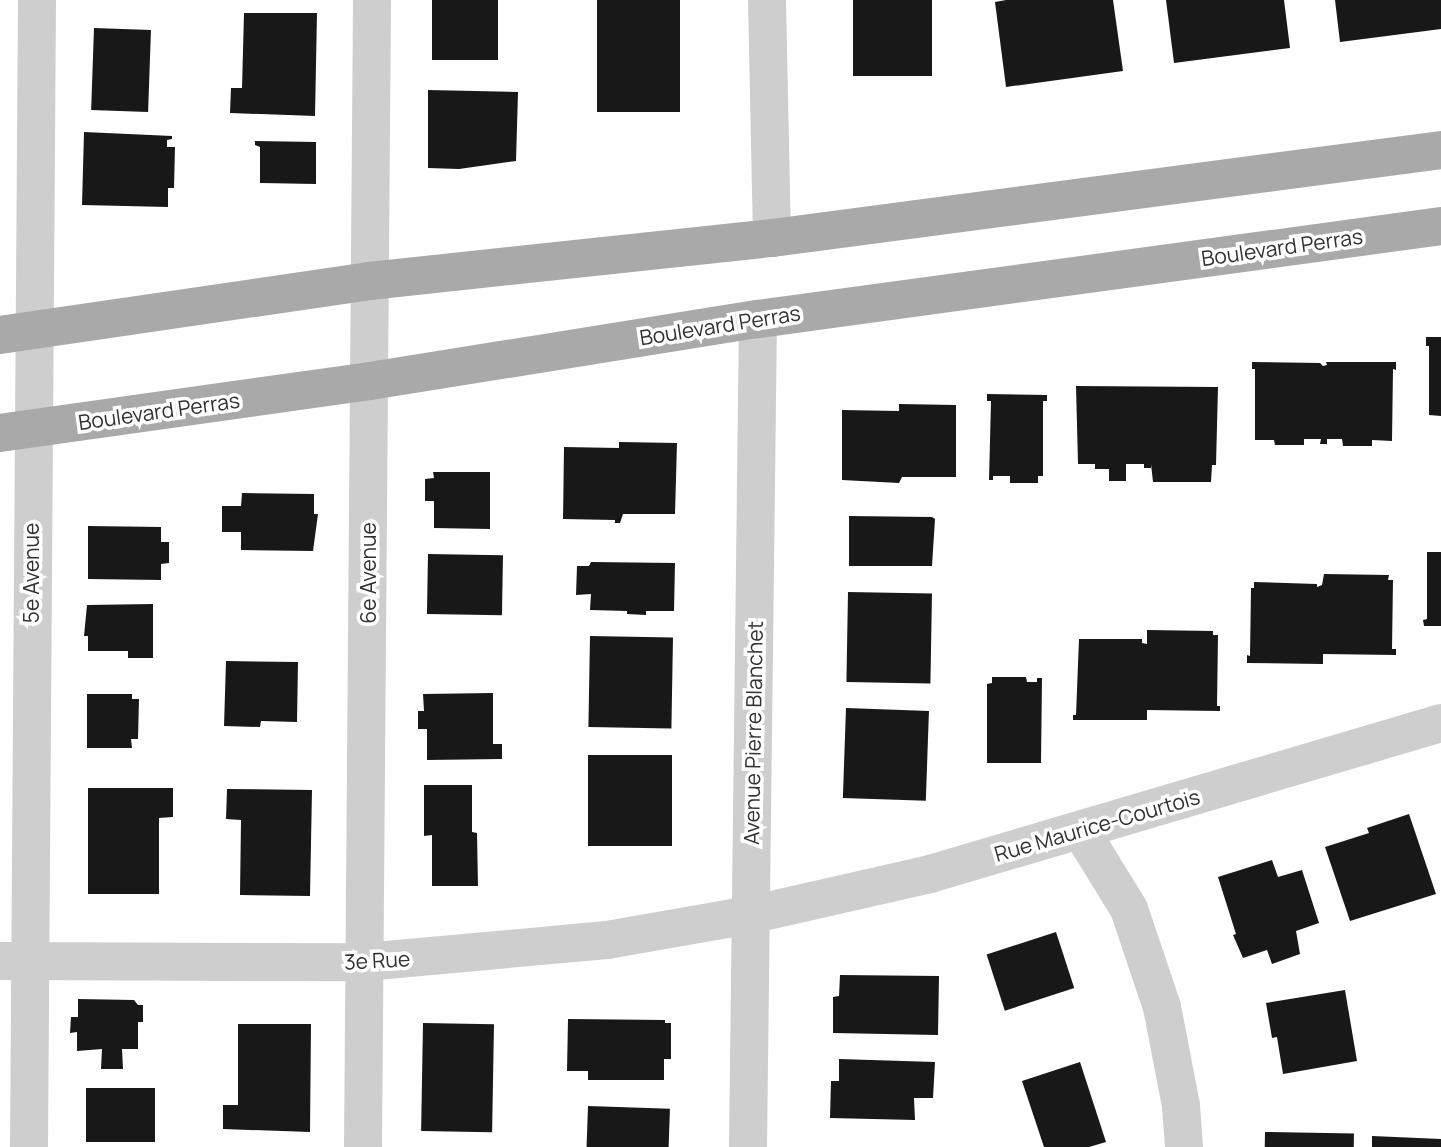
<!DOCTYPE html>
<style>
body{margin:0}
#map{position:relative;width:1441px;height:1147px;overflow:hidden;background:#fff;font-family:Manrope,sans-serif}
div>[style]{position:absolute}
[style*='--x']{left:calc(var(--x)*1px);top:calc(var(--y)*1px);width:calc(var(--w)*1px);rotate:calc(var(--a)*1deg)}
.building>*{inset:0;background:#181818;transform-origin:0 0}
.minor>*{height:38px;margin:-19px;padding:0 19px;transform-origin:19px;border-radius:19px;background:#cecece}
.major>*{height:38px;margin:-19px;padding:0 19px;transform-origin:19px;border-radius:19px;background:#a9a9a9}
span{translate:-50% -50%;white-space:nowrap;text-align:center;line-height:1.15;-webkit-text-stroke:7px #fff;paint-order:stroke}
.street-label{font-size:21px;color:#313131}
</style>
<div id="map">
<div class="building">
<i style="left:498px;top:0;width:60px;height:66px;rotate:90deg"></i>
<i style="left:597px;top:0;width:83px;height:112px"></i>
<i style="left:853px;top:0;width:79px;height:76px"></i>
<i style="clip-path:polygon(1006px 0,1113px 0,1123px 71px,1006px 87px,995px 2px)"></i>
<i style="clip-path:polygon(1166px 0,1284px 0,1290px 48px,1174px 63px)"></i>
<i style="clip-path:polygon(1335px 0,1441px 0,1441px 29px,1340px 42px)"></i>
<i style="clip-path:polygon(244px 13px,317px 13px,315px 116px,230px 113px,231px 88px,242px 88px)"></i>
<i style="left:94px;top:28px;width:57px;height:82px;rotate:2deg"></i>
<i style="clip-path:polygon(428px 90px,518px 92px,516px 161px,459px 169px,428px 168px)"></i>
<i style="clip-path:polygon(84px 132px,172px 136px,172px 139px,167px 140px,167px 147px,175px 147px,174px 188px,168px 188px,168px 207px,82px 205px)"></i>
<i style="clip-path:polygon(255px 141px,316px 142px,316px 184px,260px 183px,260px 147px,255px 145px)"></i>
<i style="clip-path:polygon(1426px 337px,1441px 337px,1441px 416px,1429px 415px,1429px 346px,1426px 346px)"></i>
<i style="clip-path:polygon(1252px 362px,1320px 363px,1323px 366px,1327px 365px,1326px 362px,1396px 362px,1396px 370px,1393px 369px,1392px 441px,1372px 440px,1372px 446px,1343px 446px,1342px 439px,1327px 439px,1327px 444px,1320px 444px,1321px 439px,1304px 439px,1304px 445px,1275px 445px,1274px 440px,1255px 440px,1255px 369px,1252px 369px)"></i>
<i style="clip-path:polygon(1076px 386px,1218px 387px,1216px 465px,1212px 465px,1211px 482px,1153px 482px,1151px 464px,1151px 468px,1144px 468px,1144px 464px,1126px 464px,1126px 481px,1109px 481px,1109px 469px,1095px 469px,1095px 464px,1078px 464px)"></i>
<i style="clip-path:polygon(987px 394px,1047px 395px,1047px 401px,1043px 401px,1043px 476px,1038px 476px,1038px 483px,1010px 483px,1010px 476px,993px 476px,993px 480px,989px 480px,991px 401px,987px 401px)"></i>
<i style="clip-path:polygon(899px 404px,956px 405px,956px 477px,902px 477px,899px 483px,842px 480px,842px 410px,899px 411px)"></i>
<i style="clip-path:polygon(619px 442px,677px 443px,675px 514px,623px 514px,620px 523px,615px 523px,615px 520px,563px 519px,564px 447px,619px 448px)"></i>
<i style="clip-path:polygon(433px 472px,490px 472px,490px 529px,434px 528px,434px 501px,425px 501px,425px 479px,434px 478px)"></i>
<i style="clip-path:polygon(242px 493px,314px 494px,314px 514px,318px 514px,313px 551px,241px 550px,241px 532px,222px 532px,222px 506px,241px 506px)"></i>
<i style="clip-path:polygon(849px 516px,932px 517px,935px 519px,932px 566px,849px 566px)"></i>
<i style="clip-path:polygon(88px 526px,161px 527px,161px 542px,169px 542px,169px 563px,161px 564px,161px 580px,88px 579px)"></i>
<i style="clip-path:polygon(1427px 552px,1441px 552px,1441px 626px,1424px 626px,1423px 620px,1427px 619px)"></i>
<i style="left:428px;top:554px;width:75px;height:60px;rotate:1deg"></i>
<i style="clip-path:polygon(591px 562px,675px 563px,674px 611px,646px 611px,646px 615px,627px 614px,627px 611px,590px 610px,591px 594px,576px 595px,577px 566px,589px 566px)"></i>
<i style="clip-path:polygon(1324px 574px,1389px 575px,1388px 580px,1393px 580px,1392px 649px,1396px 649px,1396px 655px,1323px 654px,1323px 664px,1247px 663px,1247px 655px,1250px 656px,1251px 588px,1254px 588px,1254px 582px,1317px 584px,1317px 587px,1322px 585px)"></i>
<i style="left:848px;top:592px;width:84px;height:90px;rotate:1deg"></i>
<i style="clip-path:polygon(153px 604px,153px 658px,128px 658px,128px 651px,88px 651px,88px 636px,84px 636px,87px 605px)"></i>
<i style="clip-path:polygon(1147px 630px,1213px 631px,1213px 635px,1218px 635px,1217px 706px,1220px 706px,1220px 711px,1147px 710px,1147px 720px,1073px 720px,1073px 715px,1076px 715px,1079px 639px,1142px 639px,1142px 643px,1147px 644px)"></i>
<i style="left:590px;top:636px;width:83px;height:91px;rotate:1deg"></i>
<i style="clip-path:polygon(226px 661px,298px 662px,297px 722px,261px 721px,260px 727px,224px 726px)"></i>
<i style="clip-path:polygon(992px 677px,1026px 677px,1027px 682px,1037px 682px,1037px 678px,1042px 678px,1041px 763px,987px 763px,987px 684px,992px 683px)"></i>
<i style="clip-path:polygon(493px 693px,493px 744px,502px 744px,502px 759px,427px 760px,427px 729px,418px 729px,418px 711px,424px 711px,423px 694px)"></i>
<i style="clip-path:polygon(87px 694px,132px 694px,132px 699px,139px 699px,138px 739px,131px 739px,132px 748px,87px 748px)"></i>
<i style="left:846px;top:708px;width:83px;height:90px;rotate:2deg"></i>
<i style="left:588px;top:755px;width:84px;height:91px"></i>
<i style="clip-path:polygon(424px 785px,472px 785px,472px 832px,477px 833px,478px 886px,432px 886px,432px 835px,424px 836px)"></i>
<i style="clip-path:polygon(88px 788px,173px 788px,173px 817px,159px 818px,159px 894px,88px 894px)"></i>
<i style="clip-path:polygon(227px 789px,312px 790px,310px 896px,240px 895px,241px 820px,226px 819px)"></i>
<i style="clip-path:polygon(1409px 814px,1436px 894px,1350px 921px,1325px 847px,1369px 833px,1367px 828px)"></i>
<i style="clip-path:polygon(1272px 860px,1278px 877px,1302px 870px,1319px 923px,1296px 931px,1300px 954px,1272px 964px,1267px 950px,1243px 958px,1233px 935px,1236px 934px,1218px 877px)"></i>
<i style="left:1056px;top:932px;width:59px;height:73px;rotate:72deg"></i>
<i style="clip-path:polygon(840px 975px,939px 976px,938px 1035px,833px 1033px,833px 997px,839px 996px)"></i>
<i style="clip-path:polygon(1345px 990px,1357px 1061px,1283px 1074px,1277px 1037px,1272px 1038px,1266px 1003px)"></i>
<i style="clip-path:polygon(78px 999px,134px 1000px,138px 1005px,143px 1005px,143px 1022px,138px 1022px,138px 1049px,122px 1049px,123px 1069px,101px 1069px,102px 1049px,77px 1051px,77px 1032px,70px 1033px,71px 1017px,78px 1017px)"></i>
<i style="clip-path:polygon(568px 1019px,665px 1020px,665px 1023px,671px 1023px,671px 1059px,664px 1059px,664px 1080px,588px 1080px,588px 1071px,567px 1071px)"></i>
<i style="left:423px;top:1023px;width:71px;height:108px;rotate:1deg"></i>
<i style="clip-path:polygon(238px 1024px,311px 1024px,310px 1132px,223px 1129px,223px 1105px,238px 1105px)"></i>
<i style="clip-path:polygon(839px 1059px,935px 1062px,933px 1098px,914px 1098px,915px 1120px,830px 1118px,831px 1081px,839px 1081px)"></i>
<i style="clip-path:polygon(1080px 1062px,1106px 1142px,1089px 1147px,1044px 1147px,1022px 1081px)"></i>
<i style="left:86px;top:1088px;width:69px;height:54px"></i>
<i style="left:588px;top:1106px;width:82px;height:41px;rotate:2deg"></i>
<i style="left:1265px;top:1132px;width:89px;height:15px;rotate:1deg"></i>
<i style="clip-path:polygon(1372px 1136px,1441px 1139px,1441px 1147px,1372px 1147px)"></i>
</div>
<div class="minor">
<i style="--x:767;--y:0;--w:238;--a:88.8"></i>
<i style="--x:1081;--y:831;--w:92;--a:58.4"></i>
<i style="--x:1129;--y:909;--w:103;--a:71.4"></i>
<i style="--x:1162;--y:1007;--w:101;--a:79.1"></i>
<i style="--x:1181;--y:1106;--w:41;--a:85.8"></i>
<i style="--x:0;--y:961;--w:365;--a:0.2"></i>
<i style="--x:365;--y:962;--w:243;--a:-5.2"></i>
<i style="--x:607;--y:940;--w:145;--a:-9.9"></i>
<i style="--x:750;--y:915;--w:185;--a:-12.8"></i>
<i style="--x:930;--y:874;--w:533;--a:-16.46"></i>
<i style="--x:29;--y:1147;--w:1147;--a:-89.6"></i>
<i style="--x:363;--y:1147;--w:1147;--a:-89.55"></i>
<i style="--x:748;--y:1147;--w:828;--a:-89.31"></i>
</div>
<div class="major">
<i style="--x:0;--y:335;--w:373;--a:-8.3"></i>
<i style="--x:369;--y:281;--w:405;--a:-6.1"></i>
<i style="--x:772;--y:238;--w:675;--a:-7.49"></i>
<i style="--x:0;--y:433;--w:374;--a:-8"></i>
<i style="--x:370;--y:381;--w:393;--a:-9.1"></i>
<i style="--x:758;--y:319;--w:689;--a:-7.75"></i>
</div>
<div class="street-label">
<span style="left:1282px;top:247px;rotate:-8deg">Boulevard Perras</span>
<span style="left:720px;top:325px;rotate:-9deg">Boulevard Perras</span>
<span style="left:159px;top:411px;rotate:-8deg">Boulevard Perras</span>
<span style="left:31px;top:573px;rotate:-90deg">5e Avenue</span>
<span style="left:368px;top:573px;rotate:-90deg">6e Avenue</span>
<span style="left:753px;top:733px;rotate:-89deg">Avenue Pierre Blanchet</span>
<span style="left:1097px;top:825px;rotate:-16deg">Rue Maurice-Courtois</span>
<span style="left:377px;top:960px;rotate:-3deg">3e Rue</span>
</div>
</div>
